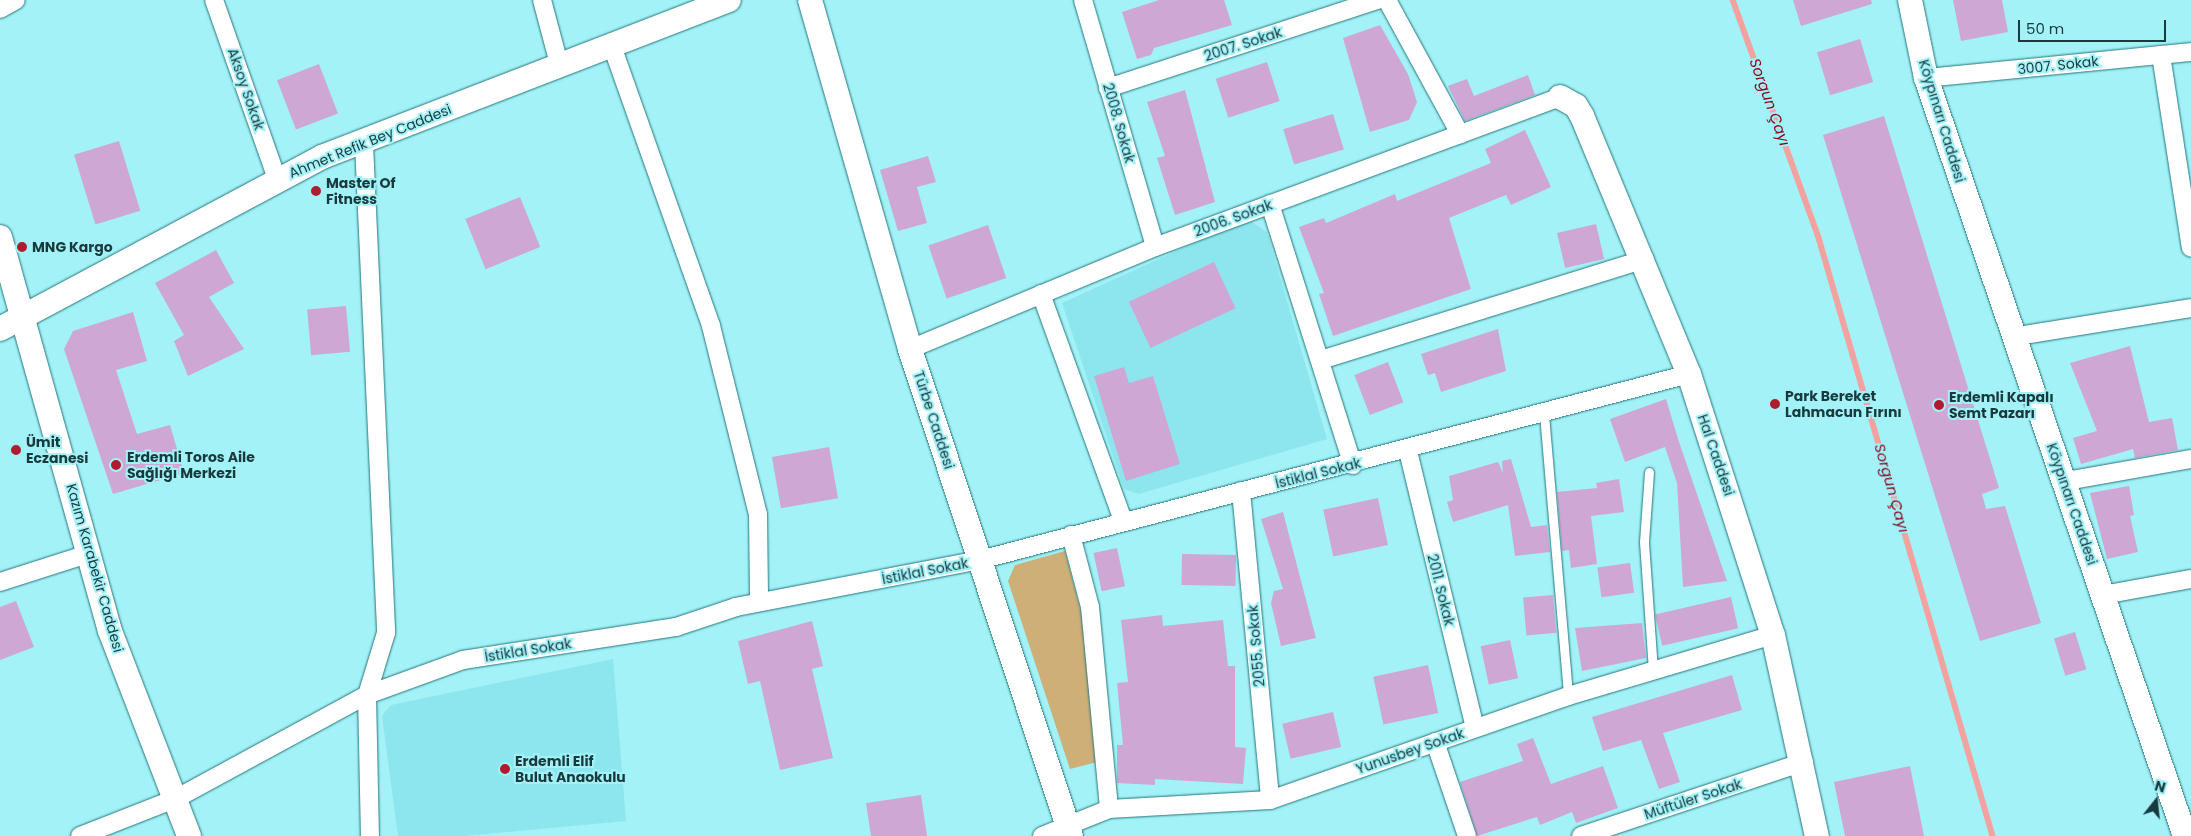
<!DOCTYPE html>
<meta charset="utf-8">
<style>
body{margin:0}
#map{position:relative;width:2191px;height:836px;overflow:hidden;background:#a3f2f8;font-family:Poppins,sans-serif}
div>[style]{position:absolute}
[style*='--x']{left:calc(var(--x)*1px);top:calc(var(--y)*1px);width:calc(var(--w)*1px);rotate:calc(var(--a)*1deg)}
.built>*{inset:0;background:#8de6ed}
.green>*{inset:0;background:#cdaf77}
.stream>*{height:5.5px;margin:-2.75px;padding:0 2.75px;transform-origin:2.75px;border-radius:2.75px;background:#f4a29f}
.building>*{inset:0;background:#cfa7d5;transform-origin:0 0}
.roads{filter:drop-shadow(0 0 1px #23767c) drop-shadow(0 0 1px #23767c)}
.lane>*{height:9px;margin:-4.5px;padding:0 4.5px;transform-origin:4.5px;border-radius:4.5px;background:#fff}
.street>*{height:18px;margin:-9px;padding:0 9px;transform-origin:9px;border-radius:9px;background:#fff}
.secondary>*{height:24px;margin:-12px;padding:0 12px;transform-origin:12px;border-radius:12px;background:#fff}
.dots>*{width:14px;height:14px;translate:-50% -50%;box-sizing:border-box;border:2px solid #a3f2f8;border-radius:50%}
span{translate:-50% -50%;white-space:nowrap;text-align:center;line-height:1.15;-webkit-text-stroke:4px #a3f2f8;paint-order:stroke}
.street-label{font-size:14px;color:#193a3d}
.poi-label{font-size:14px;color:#193a3d;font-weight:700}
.left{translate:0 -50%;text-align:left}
.water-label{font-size:15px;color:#84071c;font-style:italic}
.north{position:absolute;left:2131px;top:776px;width:50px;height:50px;-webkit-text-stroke:4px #a3f2f8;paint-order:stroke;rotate:16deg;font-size:14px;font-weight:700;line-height:20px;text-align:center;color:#193a3d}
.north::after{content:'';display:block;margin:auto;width:18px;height:22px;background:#193a3d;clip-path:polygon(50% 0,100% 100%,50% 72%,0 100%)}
.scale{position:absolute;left:2018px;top:20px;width:148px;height:22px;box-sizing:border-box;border:2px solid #193a3d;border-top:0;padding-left:6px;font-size:15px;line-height:18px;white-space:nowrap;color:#193a3d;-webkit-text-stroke:4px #a3f2f8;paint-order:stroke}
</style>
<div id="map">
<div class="built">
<i style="clip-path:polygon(1247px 219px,1267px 232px,1327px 439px,1139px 494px,1124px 489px,1062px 303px)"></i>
<i style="clip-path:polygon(613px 659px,626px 821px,465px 836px,398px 836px,382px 716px,391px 705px)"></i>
</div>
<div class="green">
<i style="clip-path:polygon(1065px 551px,1083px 619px,1097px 762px,1070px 769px,1008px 581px,1015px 565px)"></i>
</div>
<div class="stream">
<i style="--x:1733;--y:0;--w:253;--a:70.1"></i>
<i style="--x:1819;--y:238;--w:623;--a:73.78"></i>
</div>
<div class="building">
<i style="clip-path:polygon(1159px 0,1224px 0,1232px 25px,1154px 48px,1151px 55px,1137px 59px,1122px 12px)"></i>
<i style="clip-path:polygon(1793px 0,1871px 0,1872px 4px,1801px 26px)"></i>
<i style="clip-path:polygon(1953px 0,2002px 0,2008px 32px,1961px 41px)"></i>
<i style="clip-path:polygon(1380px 25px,1408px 74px,1417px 102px,1409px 120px,1370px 132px,1343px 38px)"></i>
<i style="left:1860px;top:39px;width:45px;height:45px;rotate:73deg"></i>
<i style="left:1267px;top:62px;width:41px;height:54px;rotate:72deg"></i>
<i style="left:319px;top:64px;width:53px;height:45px;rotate:69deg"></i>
<i style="clip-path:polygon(1528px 75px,1535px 95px,1465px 121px,1448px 86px,1467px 79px,1474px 96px)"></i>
<i style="clip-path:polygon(1185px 90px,1215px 202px,1175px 215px,1157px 158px,1165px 156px,1147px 102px)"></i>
<i style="left:1333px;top:114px;width:37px;height:52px;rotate:73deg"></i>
<i style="clip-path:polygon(1884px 116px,1999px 488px,1982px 494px,1986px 509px,2005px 506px,2041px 623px,1980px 641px,1823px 135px)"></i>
<i style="clip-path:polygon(1525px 130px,1551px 187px,1511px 205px,1506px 195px,1449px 218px,1471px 289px,1333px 336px,1319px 294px,1324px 293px,1299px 227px,1324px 218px,1326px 223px,1395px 194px,1397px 201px,1491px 163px,1485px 149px)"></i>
<i style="left:119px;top:141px;width:73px;height:47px;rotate:73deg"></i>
<i style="clip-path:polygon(928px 156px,936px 182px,917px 187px,927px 223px,898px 231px,880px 170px)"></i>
<i style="left:520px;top:197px;width:54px;height:59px;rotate:68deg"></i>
<i style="left:1596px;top:224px;width:36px;height:40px;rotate:77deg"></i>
<i style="left:988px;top:225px;width:56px;height:63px;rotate:71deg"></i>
<i style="clip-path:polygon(216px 250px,234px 283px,209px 297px,244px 349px,188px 376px,174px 341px,184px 335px,155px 283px)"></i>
<i style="left:1214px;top:262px;width:51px;height:94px;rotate:65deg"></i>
<i style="left:346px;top:306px;width:46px;height:39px;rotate:85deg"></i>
<i style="clip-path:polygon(133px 312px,147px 361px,116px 370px,137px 434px,170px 425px,184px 473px,113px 494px,64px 349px,73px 331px)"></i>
<i style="clip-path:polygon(1498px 329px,1506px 371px,1441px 392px,1435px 373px,1428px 375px,1421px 354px)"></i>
<i style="clip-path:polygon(2130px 346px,2149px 422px,2172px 418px,2178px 450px,2135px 458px,2133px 449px,2081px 464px,2073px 438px,2097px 431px,2070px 363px)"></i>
<i style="left:1388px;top:362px;width:43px;height:36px;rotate:69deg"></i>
<i style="clip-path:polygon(1124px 367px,1129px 383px,1153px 376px,1180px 464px,1126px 481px,1094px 376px)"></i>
<i style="clip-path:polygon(1666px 399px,1679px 442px,1727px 581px,1683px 587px,1677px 483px,1665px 447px,1625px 462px,1610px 419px)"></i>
<i style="left:829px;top:447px;width:52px;height:58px;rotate:80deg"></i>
<i style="clip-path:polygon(1511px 459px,1531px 527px,1547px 525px,1550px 552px,1515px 556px,1508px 505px,1453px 522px,1447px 502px,1453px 500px,1449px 476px,1498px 462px,1503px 473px,1502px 461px)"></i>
<i style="clip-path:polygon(1619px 479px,1624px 512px,1591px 516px,1597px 564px,1571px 568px,1569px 550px,1562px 551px,1557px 492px,1597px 488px,1596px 483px)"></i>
<i style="clip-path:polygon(2129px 486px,2134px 515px,2130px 516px,2138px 552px,2107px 559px,2090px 493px)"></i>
<i style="left:1378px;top:498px;width:48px;height:56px;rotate:78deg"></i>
<i style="clip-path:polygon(1283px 512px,1316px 638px,1281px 646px,1271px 603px,1274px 591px,1283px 589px,1261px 519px)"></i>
<i style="left:1117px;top:548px;width:39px;height:24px;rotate:78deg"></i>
<i style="left:1182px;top:554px;width:54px;height:31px;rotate:1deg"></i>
<i style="left:1630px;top:563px;width:30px;height:33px;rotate:82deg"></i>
<i style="left:1553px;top:595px;width:38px;height:30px;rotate:85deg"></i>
<i style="left:1731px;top:597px;width:32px;height:78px;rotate:77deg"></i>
<i style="clip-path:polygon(16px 601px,34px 647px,0 660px,0 607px)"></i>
<i style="clip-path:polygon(1162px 615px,1163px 626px,1223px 620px,1228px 666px,1235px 666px,1235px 747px,1246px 748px,1243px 784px,1155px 779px,1155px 785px,1117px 783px,1117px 745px,1123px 745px,1117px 683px,1128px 682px,1121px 620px)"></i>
<i style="clip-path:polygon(812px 621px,823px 666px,812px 669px,833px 758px,780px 770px,760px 681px,748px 684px,738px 641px)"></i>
<i style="clip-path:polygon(1642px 623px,1646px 658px,1582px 671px,1575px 628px)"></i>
<i style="left:2075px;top:632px;width:39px;height:22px;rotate:73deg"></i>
<i style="left:1510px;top:640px;width:39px;height:30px;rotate:78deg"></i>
<i style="left:1428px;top:665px;width:49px;height:56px;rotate:78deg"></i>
<i style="clip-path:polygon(1732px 675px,1742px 710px,1663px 733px,1680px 782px,1659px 789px,1641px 740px,1603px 751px,1592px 717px)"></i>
<i style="left:1333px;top:712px;width:36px;height:52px;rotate:77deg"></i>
<i style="clip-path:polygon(1533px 738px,1551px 784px,1603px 766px,1618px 808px,1576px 823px,1572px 812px,1540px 825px,1537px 817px,1477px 836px,1460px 782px,1523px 761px,1517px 744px)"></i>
<i style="clip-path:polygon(1910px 766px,1924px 836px,1845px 836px,1834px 782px)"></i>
<i style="clip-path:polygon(921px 795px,927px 836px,871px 836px,866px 803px)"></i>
</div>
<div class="roads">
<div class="lane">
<i style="--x:1544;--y:414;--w:283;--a:85.1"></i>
<i style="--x:1649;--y:472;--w:70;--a:94.1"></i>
<i style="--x:1644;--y:542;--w:128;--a:86"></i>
</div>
<div class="street">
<i style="--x:214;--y:0;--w:190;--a:70.6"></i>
<i style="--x:542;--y:0;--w:66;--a:75.1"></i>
<i style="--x:1083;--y:0;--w:257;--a:73.7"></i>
<i style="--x:1387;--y:0;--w:153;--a:61.4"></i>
<i style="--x:0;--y:9;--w:18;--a:-29"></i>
<i style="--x:612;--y:46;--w:297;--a:70.5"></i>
<i style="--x:711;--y:326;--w:194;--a:76"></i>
<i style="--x:758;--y:514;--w:88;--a:89.3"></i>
<i style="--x:2161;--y:55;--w:195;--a:81.2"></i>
<i style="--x:1926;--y:78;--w:266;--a:-5.6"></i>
<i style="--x:1108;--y:88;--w:284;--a:-18.1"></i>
<i style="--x:364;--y:144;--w:489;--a:87.4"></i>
<i style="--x:386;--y:633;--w:65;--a:107"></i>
<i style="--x:367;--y:695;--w:141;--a:88.8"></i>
<i style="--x:1270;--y:204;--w:274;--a:72.4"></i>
<i style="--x:1041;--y:294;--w:240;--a:70.1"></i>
<i style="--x:2012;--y:337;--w:181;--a:-9.2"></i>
<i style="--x:910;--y:349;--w:265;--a:-22.6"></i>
<i style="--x:1155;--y:247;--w:432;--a:-20.3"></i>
<i style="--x:1321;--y:360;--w:339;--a:-17.3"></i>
<i style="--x:1408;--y:451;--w:285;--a:76.4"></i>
<i style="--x:2066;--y:481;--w:127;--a:-10"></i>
<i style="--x:1241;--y:491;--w:310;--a:84.6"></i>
<i style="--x:1071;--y:535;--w:74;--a:75.2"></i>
<i style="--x:1090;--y:607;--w:203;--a:84.6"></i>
<i style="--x:0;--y:582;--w:92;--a:-17.7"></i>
<i style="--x:2103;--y:595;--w:89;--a:-10.3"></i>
<i style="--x:1435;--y:742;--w:99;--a:71.2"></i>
<i style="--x:80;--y:836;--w:104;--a:-21.4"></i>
<i style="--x:177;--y:798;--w:216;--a:-28.5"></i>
<i style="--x:367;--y:695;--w:102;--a:-20"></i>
<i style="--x:463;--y:660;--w:216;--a:-8.8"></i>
<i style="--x:676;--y:627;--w:63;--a:-18.4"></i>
<i style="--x:736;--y:607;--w:248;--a:-10.9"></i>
<i style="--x:980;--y:560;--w:733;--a:-14.7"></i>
<i style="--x:1042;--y:836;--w:72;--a:-21.9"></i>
<i style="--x:1109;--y:809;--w:161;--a:-3.2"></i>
<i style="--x:1270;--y:800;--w:316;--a:-19.2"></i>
<i style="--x:1568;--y:696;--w:214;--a:-16.6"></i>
<i style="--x:1581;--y:836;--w:235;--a:-18.4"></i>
</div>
<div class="secondary">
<i style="--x:810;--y:0;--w:363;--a:74"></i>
<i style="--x:910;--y:349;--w:513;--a:71.71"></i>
<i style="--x:1910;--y:0;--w:80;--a:78.4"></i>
<i style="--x:1926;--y:78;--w:801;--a:71.14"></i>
<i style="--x:1560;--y:97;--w:18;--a:29"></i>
<i style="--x:1576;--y:106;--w:12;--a:59"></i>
<i style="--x:1582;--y:116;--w:279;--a:67.5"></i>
<i style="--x:1689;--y:374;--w:274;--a:72.2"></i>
<i style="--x:1773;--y:635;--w:206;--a:77.7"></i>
<i style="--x:0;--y:237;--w:409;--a:74.4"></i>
<i style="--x:110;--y:631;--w:220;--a:68.9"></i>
<i style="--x:0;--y:329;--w:365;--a:-28.1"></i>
<i style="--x:322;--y:157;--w:436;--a:-21.1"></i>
</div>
</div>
<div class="dots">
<i style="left:316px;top:191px;background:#af1c2d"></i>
<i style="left:22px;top:247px;background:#af1c2d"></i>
<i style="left:1775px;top:404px;background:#af1c2d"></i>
<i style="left:1939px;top:405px;background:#af1c2d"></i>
<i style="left:16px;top:450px;background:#af1c2d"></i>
<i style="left:116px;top:465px;background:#af1c2d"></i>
<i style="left:505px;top:769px;background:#af1c2d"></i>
</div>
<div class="street-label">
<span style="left:1243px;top:44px;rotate:-18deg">2007. Sokak</span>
<span style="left:2058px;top:65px;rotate:-6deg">3007. Sokak</span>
<span style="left:246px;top:89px;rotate:71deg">Aksoy Sokak</span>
<span style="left:1942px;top:121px;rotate:73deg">Köypınarı Caddesi</span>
<span style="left:1119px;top:123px;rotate:74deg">2008. Sokak</span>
<span style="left:370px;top:141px;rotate:-22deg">Ahmet Refik Bey Caddesi</span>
<span style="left:1233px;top:218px;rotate:-20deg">2006. Sokak</span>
<span style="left:934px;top:420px;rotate:72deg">Türbe Caddesi</span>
<span style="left:1716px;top:455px;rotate:71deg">Hal Caddesi</span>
<span style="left:1318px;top:473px;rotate:-14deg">İstiklal Sokak</span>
<span style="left:2072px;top:504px;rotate:71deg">Köypınarı Caddesi</span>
<span style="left:95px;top:568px;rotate:74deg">Kazım Karabekir Caddesi</span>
<span style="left:925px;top:571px;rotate:-11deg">İstiklal Sokak</span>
<span style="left:1441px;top:590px;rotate:76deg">2011. Sokak</span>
<span style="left:1256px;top:646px;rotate:-95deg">2055. Sokak</span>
<span style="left:528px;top:650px;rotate:-9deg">İstiklal Sokak</span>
<span style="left:1410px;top:751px;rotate:-19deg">Yunusbey Sokak</span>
<span style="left:1693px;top:799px;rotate:-18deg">Müftüler Sokak</span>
</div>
<div class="poi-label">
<span class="left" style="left:326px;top:191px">Master Of<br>Fitness</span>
<span class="left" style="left:32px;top:247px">MNG Kargo</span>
<span class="left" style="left:1785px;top:404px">Park Bereket<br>Lahmacun Fırını</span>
<span class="left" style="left:1949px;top:405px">Erdemli Kapalı<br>Semt Pazarı</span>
<span class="left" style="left:26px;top:450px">Ümit<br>Eczanesi</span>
<span class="left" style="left:127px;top:465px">Erdemli Toros Aile<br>Sağlığı Merkezi</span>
<span class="left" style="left:515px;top:769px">Erdemli Elif<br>Bulut Anaokulu</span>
</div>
<div class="water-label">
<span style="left:1770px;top:102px;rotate:70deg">Sorgun Çayı</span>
<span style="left:1892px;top:488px;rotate:74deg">Sorgun Çayı</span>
</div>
<div class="north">N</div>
<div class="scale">50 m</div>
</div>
